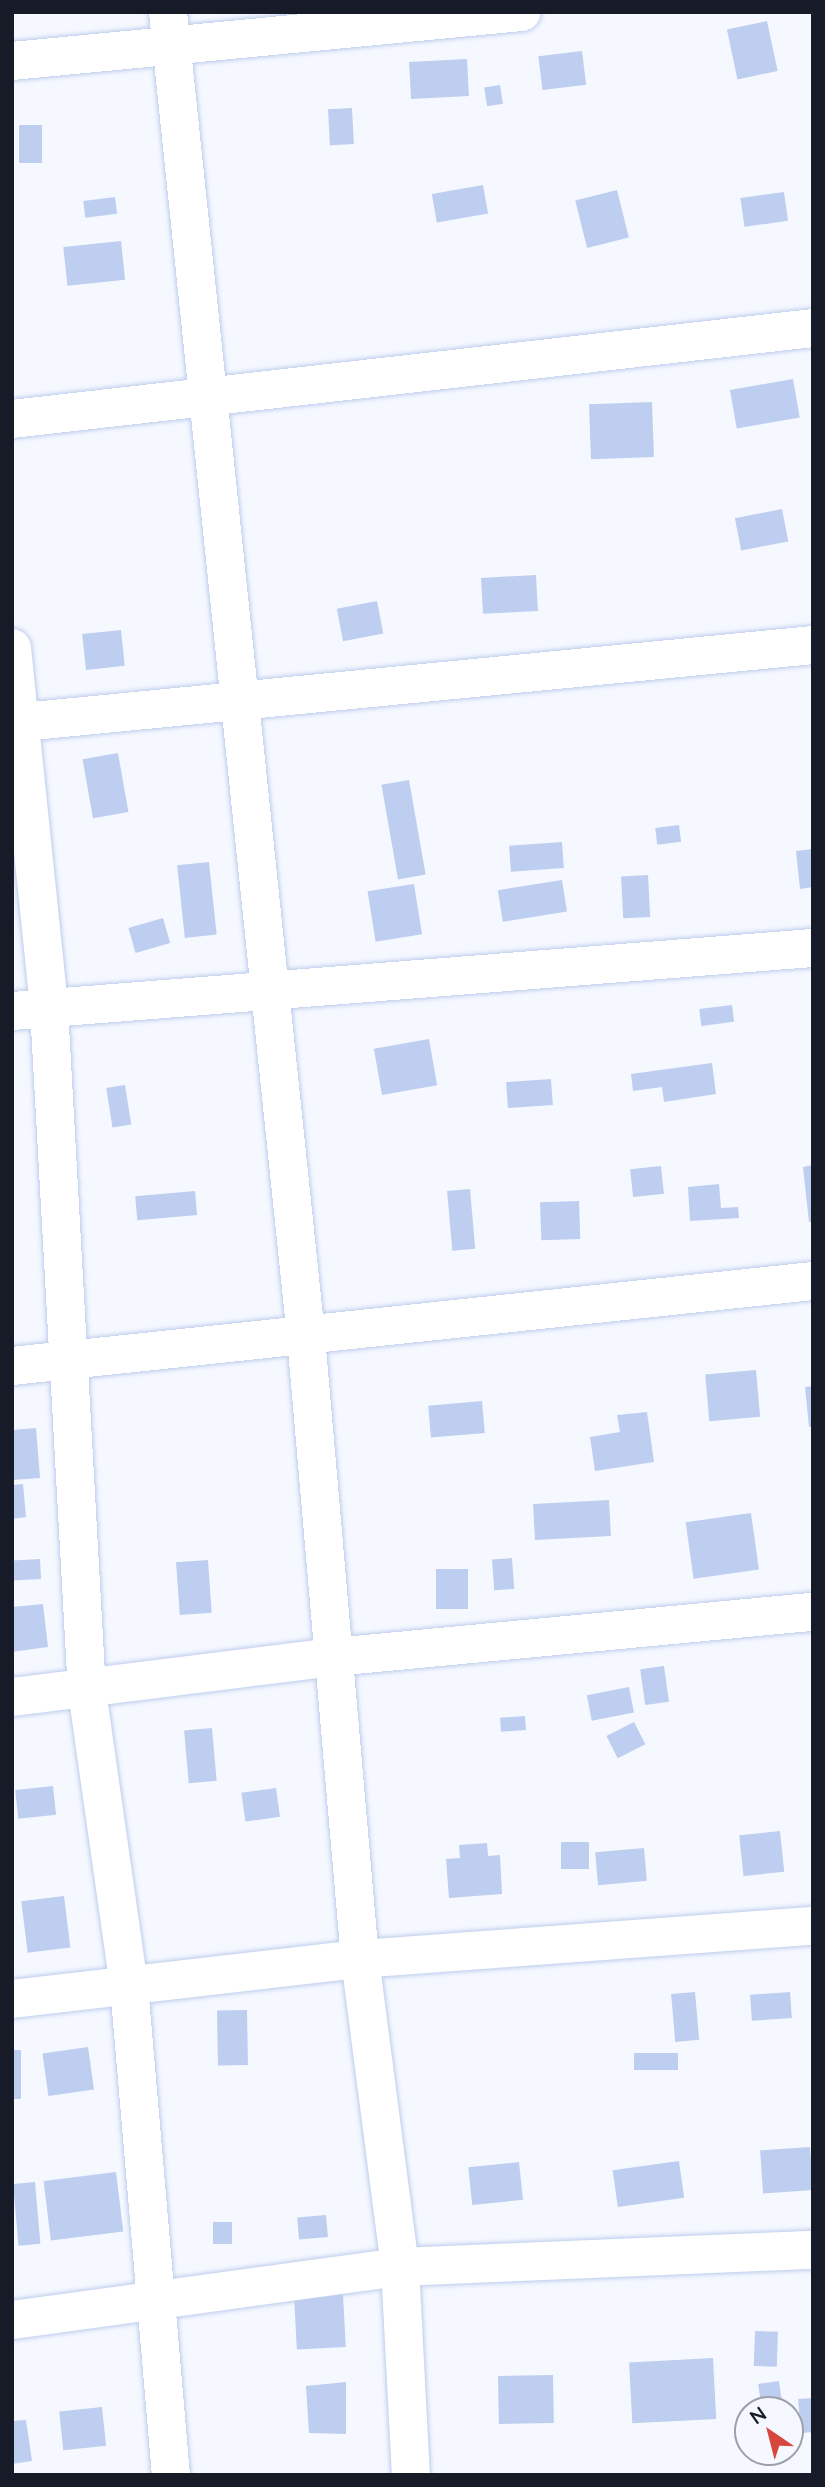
<!DOCTYPE html>
<style>
body{margin:0}
#map{position:relative;width:825px;height:2487px;overflow:hidden;background:#f5f8ff;font-family:Lato,sans-serif}
div>[style]{position:absolute}
[style*='--x']{left:calc(var(--x)*1px);top:calc(var(--y)*1px);width:calc(var(--w)*1px);rotate:calc(var(--a)*1deg)}
.building>*{inset:0;background:#bdcef0;transform-origin:0 0}
.roads{filter:drop-shadow(0 0 2px #becded) drop-shadow(0 0 2px #becded)}
.street>*{height:38px;margin:-19px;padding:0 19px;transform-origin:19px;border-radius:19px;background:#fff}
.secondary>*{height:38px;margin:-19px;padding:0 19px;transform-origin:19px;border-radius:19px;background:#fff}
span{translate:-50% -50%;white-space:nowrap;text-align:center;line-height:1.15;-webkit-text-stroke:5px #f5f8ff;paint-order:stroke}
.frame{position:absolute;inset:0;border:14px solid #161b27;pointer-events:none}
.north{position:absolute;left:734px;top:2396px;width:70px;height:70px;box-sizing:border-box;background:#f5f8ff;border:2px solid #9ca0a9;border-radius:50%;rotate:325deg;font-size:19px;font-weight:700;line-height:28px;text-align:center;color:#161b27}
.north::after{content:'';display:block;margin:auto;width:24px;height:32px;background:#d6483e;clip-path:polygon(50% 0,100% 100%,50% 72%,0 100%)}
</style>
<div id="map">
<div class="building">
<i style="left:767px;top:21px;width:51px;height:41px;rotate:78deg"></i>
<i style="left:582px;top:51px;width:34px;height:44px;rotate:83deg"></i>
<i style="left:467px;top:59px;width:37px;height:58px;rotate:87deg"></i>
<i style="left:500px;top:85px;width:19px;height:16px;rotate:81deg"></i>
<i style="left:352px;top:108px;width:36px;height:24px;rotate:87deg"></i>
<i style="left:19px;top:125px;width:23px;height:38px"></i>
<i style="left:483px;top:185px;width:29px;height:52px;rotate:80deg"></i>
<i style="left:617px;top:190px;width:49px;height:43px;rotate:76deg"></i>
<i style="left:784px;top:192px;width:29px;height:44px;rotate:82deg"></i>
<i style="left:115px;top:197px;width:17px;height:32px;rotate:83deg"></i>
<i style="left:121px;top:241px;width:39px;height:58px;rotate:84deg"></i>
<i style="left:793px;top:379px;width:39px;height:64px;rotate:80deg"></i>
<i style="left:652px;top:402px;width:55px;height:63px;rotate:88deg"></i>
<i style="left:782px;top:509px;width:33px;height:48px;rotate:79deg"></i>
<i style="left:536px;top:575px;width:36px;height:55px;rotate:87deg"></i>
<i style="left:377px;top:601px;width:33px;height:41px;rotate:79deg"></i>
<i style="left:121px;top:630px;width:36px;height:39px;rotate:84deg"></i>
<i style="left:118px;top:753px;width:60px;height:36px;rotate:80deg"></i>
<i style="left:409px;top:780px;width:96px;height:28px;rotate:80deg"></i>
<i style="left:679px;top:825px;width:17px;height:24px;rotate:83deg"></i>
<i style="left:562px;top:842px;width:26px;height:53px;rotate:86deg"></i>
<i style="clip-path:polygon(813px 849px,813px 887px,800px 889px,796px 851px)"></i>
<i style="left:209px;top:862px;width:73px;height:32px;rotate:84deg"></i>
<i style="left:648px;top:875px;width:42px;height:27px;rotate:87deg"></i>
<i style="left:562px;top:880px;width:32px;height:65px;rotate:81deg"></i>
<i style="left:414px;top:884px;width:51px;height:47px;rotate:81deg"></i>
<i style="left:163px;top:918px;width:26px;height:36px;rotate:74deg"></i>
<i style="left:732px;top:1005px;width:17px;height:33px;rotate:83deg"></i>
<i style="left:429px;top:1039px;width:47px;height:56px;rotate:80deg"></i>
<i style="clip-path:polygon(712px 1063px,716px 1094px,664px 1102px,662px 1087px,633px 1091px,631px 1074px)"></i>
<i style="left:551px;top:1079px;width:26px;height:45px;rotate:86deg"></i>
<i style="left:125px;top:1085px;width:40px;height:19px;rotate:81deg"></i>
<i style="clip-path:polygon(813px 1165px,813px 1221px,809px 1222px,803px 1167px)"></i>
<i style="left:661px;top:1166px;width:28px;height:31px;rotate:84deg"></i>
<i style="clip-path:polygon(719px 1184px,721px 1208px,738px 1207px,739px 1218px,690px 1221px,688px 1187px)"></i>
<i style="left:470px;top:1189px;width:60px;height:23px;rotate:85deg"></i>
<i style="left:195px;top:1191px;width:24px;height:60px;rotate:85deg"></i>
<i style="left:579px;top:1201px;width:38px;height:39px;rotate:88deg"></i>
<i style="left:756px;top:1370px;width:47px;height:51px;rotate:85deg"></i>
<i style="clip-path:polygon(813px 1386px,813px 1427px,809px 1427px,805px 1387px)"></i>
<i style="left:482px;top:1401px;width:32px;height:54px;rotate:85deg"></i>
<i style="clip-path:polygon(647px 1412px,654px 1462px,595px 1471px,590px 1437px,620px 1432px,617px 1415px)"></i>
<i style="clip-path:polygon(36px 1428px,40px 1478px,12px 1480px,12px 1430px)"></i>
<i style="clip-path:polygon(23px 1484px,26px 1517px,12px 1519px,12px 1485px)"></i>
<i style="left:609px;top:1500px;width:36px;height:76px;rotate:87deg"></i>
<i style="left:751px;top:1513px;width:57px;height:66px;rotate:82deg"></i>
<i style="left:512px;top:1558px;width:31px;height:20px;rotate:86deg"></i>
<i style="left:40px;top:1559px;width:20px;height:28px;rotate:87deg"></i>
<i style="left:208px;top:1560px;width:53px;height:32px;rotate:86deg"></i>
<i style="left:468px;top:1569px;width:40px;height:32px;rotate:90deg"></i>
<i style="clip-path:polygon(43px 1604px,48px 1647px,12px 1652px,12px 1607px)"></i>
<i style="left:664px;top:1666px;width:36px;height:24px;rotate:82deg"></i>
<i style="left:629px;top:1687px;width:26px;height:43px;rotate:79deg"></i>
<i style="left:525px;top:1716px;width:14px;height:25px;rotate:86deg"></i>
<i style="left:634px;top:1722px;width:25px;height:31px;rotate:63deg"></i>
<i style="left:212px;top:1728px;width:53px;height:28px;rotate:85deg"></i>
<i style="left:53px;top:1786px;width:29px;height:38px;rotate:84deg"></i>
<i style="left:276px;top:1788px;width:29px;height:35px;rotate:82deg"></i>
<i style="left:780px;top:1831px;width:41px;height:41px;rotate:84deg"></i>
<i style="left:561px;top:1842px;width:28px;height:27px"></i>
<i style="clip-path:polygon(487px 1843px,488px 1856px,500px 1855px,502px 1894px,449px 1898px,446px 1859px,460px 1858px,459px 1845px)"></i>
<i style="left:644px;top:1848px;width:33px;height:49px;rotate:85deg"></i>
<i style="left:64px;top:1896px;width:52px;height:43px;rotate:83deg"></i>
<i style="left:695px;top:1992px;width:48px;height:24px;rotate:85deg"></i>
<i style="left:790px;top:1992px;width:26px;height:40px;rotate:86deg"></i>
<i style="left:247px;top:2010px;width:55px;height:30px;rotate:89deg"></i>
<i style="left:88px;top:2047px;width:43px;height:46px;rotate:82deg"></i>
<i style="left:12px;top:2050px;width:9px;height:49px"></i>
<i style="left:678px;top:2053px;width:17px;height:44px;rotate:90deg"></i>
<i style="left:810px;top:2147px;width:43px;height:50px;rotate:86deg"></i>
<i style="left:679px;top:2161px;width:37px;height:67px;rotate:82deg"></i>
<i style="left:519px;top:2162px;width:38px;height:51px;rotate:84deg"></i>
<i style="left:116px;top:2172px;width:60px;height:73px;rotate:83deg"></i>
<i style="left:35px;top:2182px;width:62px;height:22px;rotate:85deg"></i>
<i style="left:326px;top:2215px;width:22px;height:29px;rotate:85deg"></i>
<i style="left:232px;top:2222px;width:22px;height:19px;rotate:90deg"></i>
<i style="left:343px;top:2294px;width:53px;height:49px;rotate:87deg"></i>
<i style="left:755px;top:2331px;width:23px;height:35px;rotate:2deg"></i>
<i style="left:713px;top:2358px;width:61px;height:84px;rotate:87deg"></i>
<i style="left:553px;top:2375px;width:48px;height:55px;rotate:89deg"></i>
<i style="left:779px;top:2381px;width:29px;height:21px;rotate:82deg"></i>
<i style="clip-path:polygon(346px 2382px,346px 2434px,309px 2433px,306px 2386px)"></i>
<i style="clip-path:polygon(813px 2398px,813px 2432px,801px 2433px,798px 2399px)"></i>
<i style="left:102px;top:2407px;width:39px;height:43px;rotate:84deg"></i>
<i style="clip-path:polygon(26px 2420px,32px 2461px,12px 2464px,12px 2421px)"></i>
</div>
<div class="roads">
<div class="street">
<i style="--x:168;--y:12;--w:1332;--a:84.05"></i>
<i style="--x:306;--y:1337;--w:624;--a:85.04"></i>
<i style="--x:360;--y:1959;--w:311;--a:82.6"></i>
<i style="--x:400;--y:2267;--w:208;--a:87"></i>
<i style="--x:12;--y:61;--w:512;--a:-5.49"></i>
<i style="--x:12;--y:419;--w:806;--a:-6.48"></i>
<i style="--x:12;--y:648;--w:362;--a:84.1"></i>
<i style="--x:49;--y:1008;--w:684;--a:86.82"></i>
<i style="--x:87;--y:1691;--w:298;--a:81.9"></i>
<i style="--x:129;--y:1986;--w:491;--a:85.1"></i>
<i style="--x:12;--y:723;--w:805;--a:-5.56"></i>
<i style="--x:12;--y:1011;--w:803;--a:-4.5"></i>
<i style="--x:12;--y:1366;--w:805;--a:-6.06"></i>
<i style="--x:12;--y:1697;--w:324;--a:-7.1"></i>
<i style="--x:334;--y:1657;--w:481;--a:-5.4"></i>
<i style="--x:12;--y:1999;--w:350;--a:-6.6"></i>
<i style="--x:360;--y:1959;--w:454;--a:-4.2"></i>
</div>
<div class="secondary">
<i style="--x:12;--y:2320;--w:392;--a:-7.8"></i>
<i style="--x:400;--y:2267;--w:413;--a:-2.4"></i>
</div>
</div>
<div class="frame"></div>
<div class="north">N</div>
</div>
